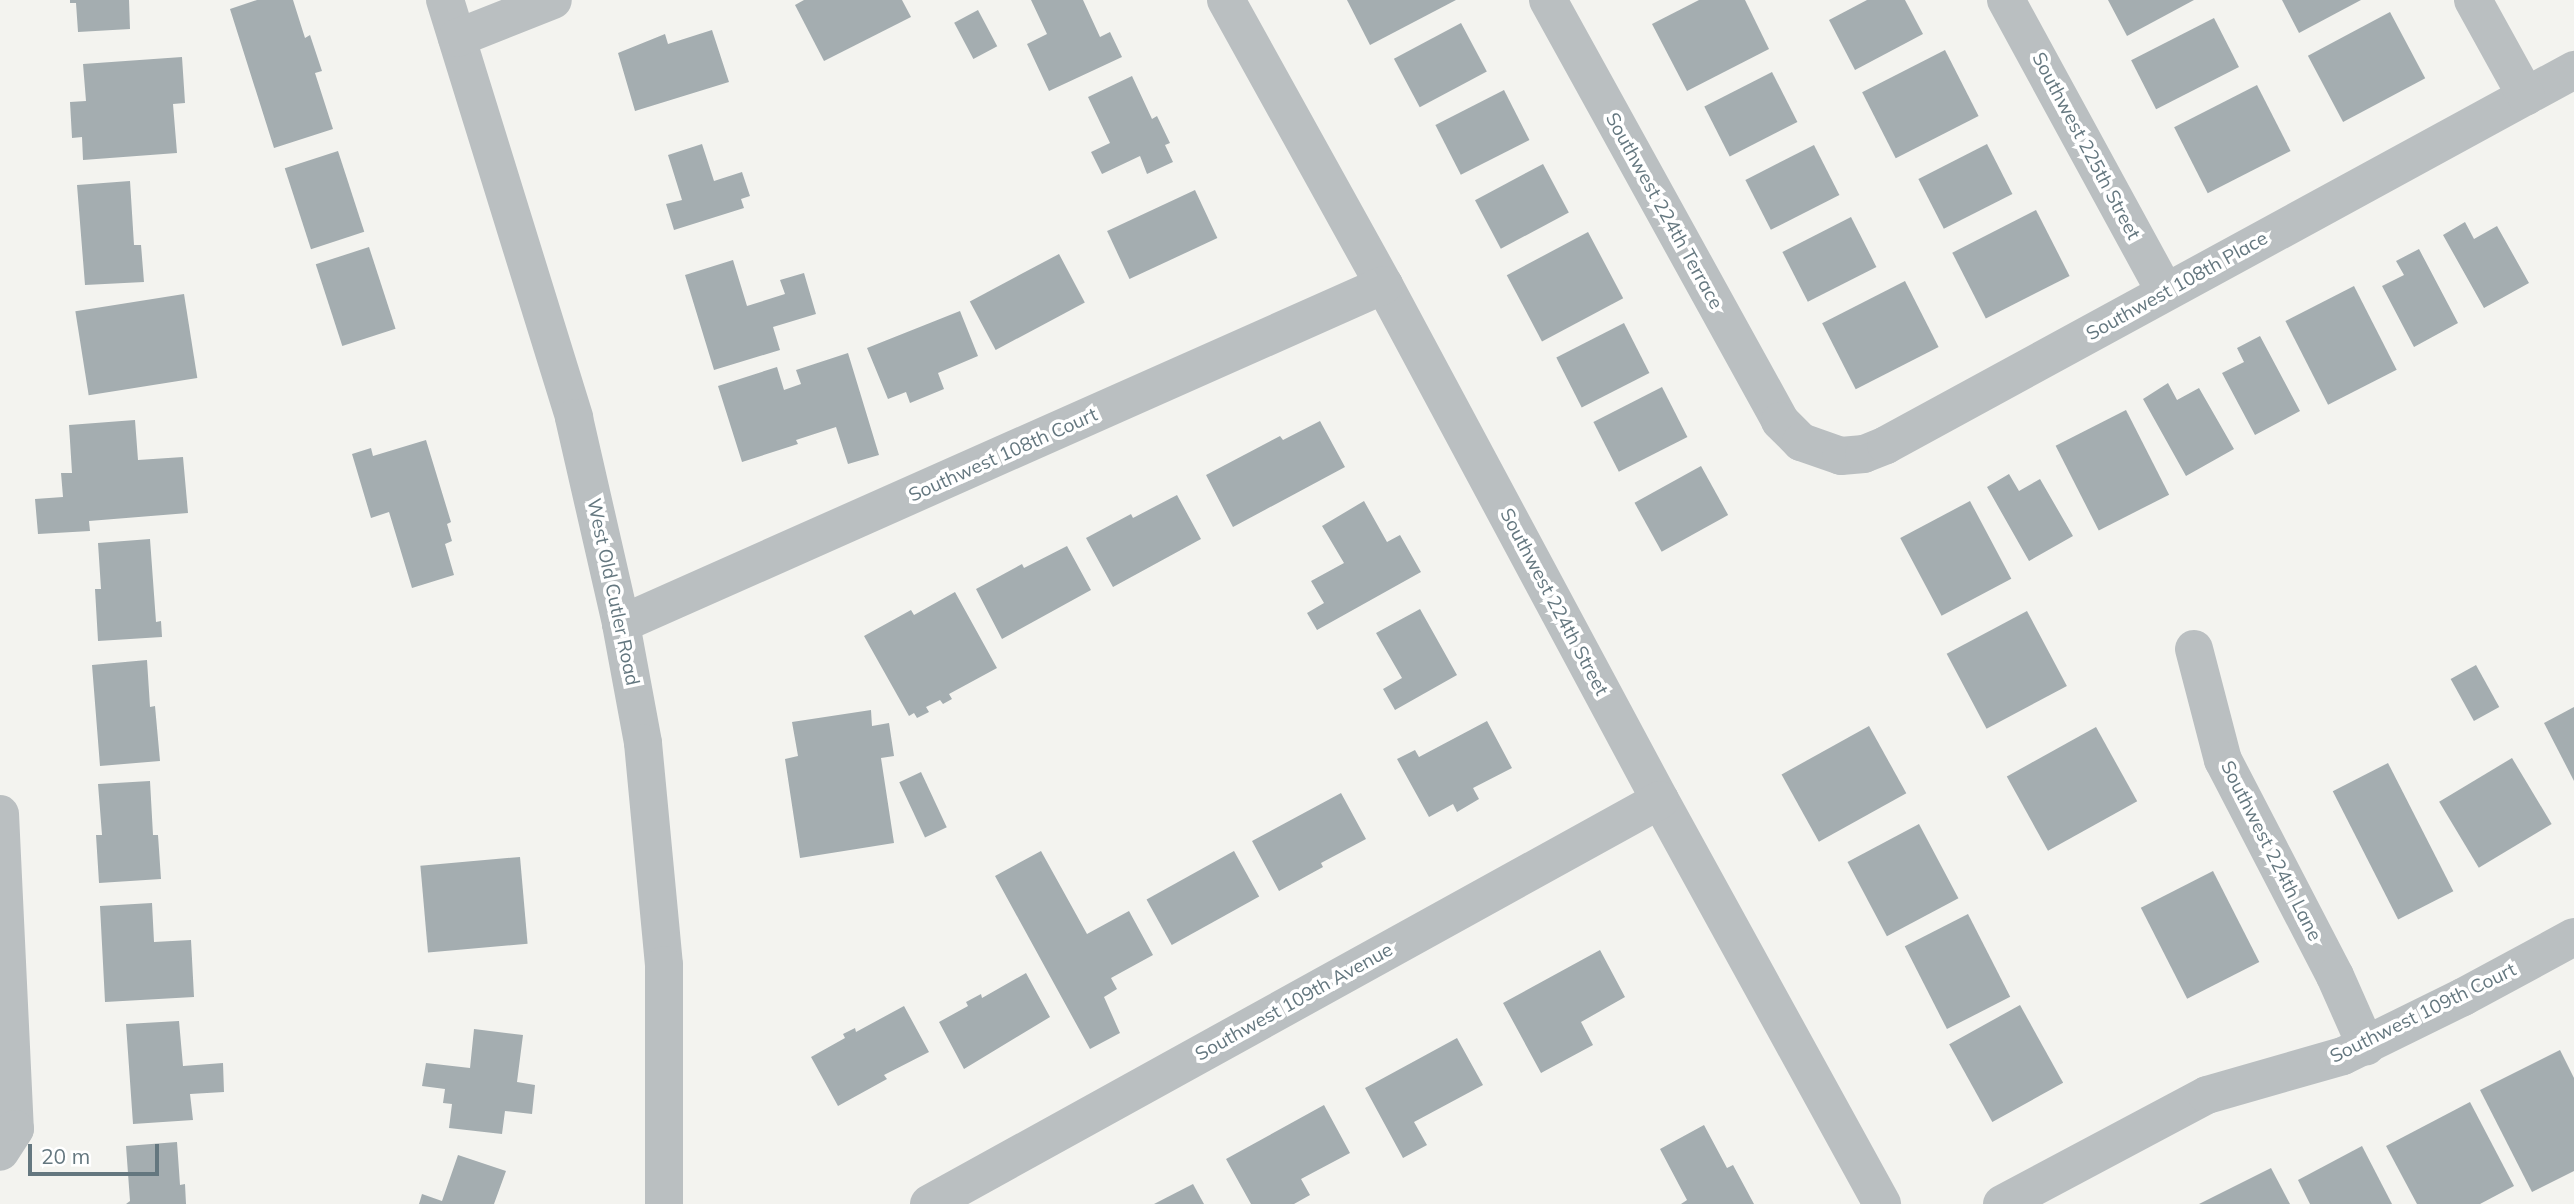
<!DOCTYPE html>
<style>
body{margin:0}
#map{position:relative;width:2574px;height:1204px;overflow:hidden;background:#f3f3ef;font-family:Mulish,sans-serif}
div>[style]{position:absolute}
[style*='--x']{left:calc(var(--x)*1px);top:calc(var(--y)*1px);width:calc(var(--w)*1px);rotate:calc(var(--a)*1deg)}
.building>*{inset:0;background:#a4adb0;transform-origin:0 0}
.minor>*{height:38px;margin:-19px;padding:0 19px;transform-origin:19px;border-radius:19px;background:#babfc1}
span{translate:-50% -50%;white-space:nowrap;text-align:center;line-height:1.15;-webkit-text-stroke:7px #fff;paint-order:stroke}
.street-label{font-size:19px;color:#64777f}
.scale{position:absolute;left:28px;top:1144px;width:131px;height:32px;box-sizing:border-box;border:4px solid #64777f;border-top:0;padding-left:9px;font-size:21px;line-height:24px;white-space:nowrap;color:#64777f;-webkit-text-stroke:5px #fff;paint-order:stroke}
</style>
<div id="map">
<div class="building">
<i style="clip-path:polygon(70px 0,129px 0,130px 29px,78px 32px,76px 3px,70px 3px)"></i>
<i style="clip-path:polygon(257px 0,293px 0,305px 38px,310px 35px,322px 71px,315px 73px,333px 129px,274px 148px,230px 9px)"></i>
<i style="clip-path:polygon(804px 0,902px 0,911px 17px,824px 61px,795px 5px)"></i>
<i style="clip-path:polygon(1031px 0,1083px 0,1100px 37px,1110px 32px,1122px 57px,1049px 91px,1027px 44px,1047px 34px)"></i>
<i style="clip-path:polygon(1347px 0,1456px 0,1370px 45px)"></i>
<i style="clip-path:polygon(1699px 0,1745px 0,1769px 49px,1687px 91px,1652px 24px)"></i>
<i style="clip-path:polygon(1867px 0,1905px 0,1923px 34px,1855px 70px,1829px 20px)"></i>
<i style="clip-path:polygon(2108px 0,2194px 0,2127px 36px)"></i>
<i style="clip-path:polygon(2282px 0,2361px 0,2299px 33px)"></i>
<i style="left:978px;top:10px;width:41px;height:27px;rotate:62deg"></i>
<i style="left:2390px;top:12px;width:75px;height:93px;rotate:62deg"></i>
<i style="left:2214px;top:18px;width:55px;height:93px;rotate:63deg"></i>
<i style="left:1461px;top:23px;width:55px;height:76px;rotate:62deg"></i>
<i style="clip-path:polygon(712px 30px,729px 82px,635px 111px,618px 53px,665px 34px,668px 44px)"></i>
<i style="left:1945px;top:50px;width:74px;height:93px;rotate:63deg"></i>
<i style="clip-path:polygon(182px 57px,185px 103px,173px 104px,177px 153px,83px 160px,82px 137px,72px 138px,70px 102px,86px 101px,83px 64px)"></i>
<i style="left:1772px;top:72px;width:56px;height:76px;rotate:63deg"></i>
<i style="clip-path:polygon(1132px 76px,1152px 119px,1157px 116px,1170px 143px,1165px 145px,1173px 162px,1147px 174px,1140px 156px,1102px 174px,1091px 152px,1110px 143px,1088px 97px)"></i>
<i style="left:2257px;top:85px;width:74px;height:93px;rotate:63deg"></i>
<i style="left:1504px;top:90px;width:56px;height:77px;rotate:63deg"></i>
<i style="clip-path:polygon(702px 144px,714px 181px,742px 172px,750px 196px,741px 199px,744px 208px,674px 230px,666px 204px,682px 200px,668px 155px)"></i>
<i style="left:1987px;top:144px;width:56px;height:77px;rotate:63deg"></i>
<i style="left:1814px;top:145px;width:56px;height:77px;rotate:63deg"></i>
<i style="left:338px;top:151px;width:85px;height:56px;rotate:72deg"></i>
<i style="left:1543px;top:164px;width:55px;height:77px;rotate:62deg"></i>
<i style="clip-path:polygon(130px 181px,134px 245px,141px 245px,144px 282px,85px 285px,77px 185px)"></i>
<i style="left:1195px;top:190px;width:53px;height:97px;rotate:65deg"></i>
<i style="left:2036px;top:210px;width:74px;height:94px;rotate:63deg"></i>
<i style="left:1851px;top:217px;width:56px;height:77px;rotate:63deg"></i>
<i style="clip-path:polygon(2465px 222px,2474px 239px,2497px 226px,2529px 283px,2484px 308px,2443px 235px)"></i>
<i style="left:1588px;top:232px;width:75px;height:92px;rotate:62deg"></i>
<i style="left:369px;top:247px;width:86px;height:56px;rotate:72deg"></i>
<i style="clip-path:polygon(2419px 249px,2458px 323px,2414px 347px,2382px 286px,2404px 275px,2396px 261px)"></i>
<i style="left:1059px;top:254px;width:55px;height:101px;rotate:62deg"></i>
<i style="clip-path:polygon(733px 260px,747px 306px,785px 294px,780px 280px,804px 273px,816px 314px,773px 327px,780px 350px,714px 370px,685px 275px)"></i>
<i style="left:1905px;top:281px;width:74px;height:93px;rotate:63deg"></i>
<i style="left:2354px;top:286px;width:94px;height:77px;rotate:63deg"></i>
<i style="left:184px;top:294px;width:85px;height:110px;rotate:81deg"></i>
<i style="clip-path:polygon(960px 311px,978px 356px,938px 373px,944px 389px,910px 403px,906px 392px,888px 399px,867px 348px)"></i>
<i style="left:1624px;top:323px;width:56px;height:76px;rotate:63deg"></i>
<i style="clip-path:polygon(2260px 336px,2300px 411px,2255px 435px,2222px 373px,2244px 362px,2237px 348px)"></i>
<i style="clip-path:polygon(848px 353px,879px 455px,848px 464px,836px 427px,796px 440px,798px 444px,742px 462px,718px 386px,777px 367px,784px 390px,801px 384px,796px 370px)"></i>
<i style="clip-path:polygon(2168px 383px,2177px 400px,2199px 388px,2234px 449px,2186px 476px,2143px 399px)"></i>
<i style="left:1662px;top:387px;width:56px;height:77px;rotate:63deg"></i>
<i style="left:2126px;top:410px;width:95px;height:79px;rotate:63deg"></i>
<i style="clip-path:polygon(135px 420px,138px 460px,183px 457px,188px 513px,89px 521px,90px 531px,38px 534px,35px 499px,63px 497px,61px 473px,72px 473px,69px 425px)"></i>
<i style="clip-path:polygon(1320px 421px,1345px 467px,1233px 527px,1206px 475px,1280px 436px,1283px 440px)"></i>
<i style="clip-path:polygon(426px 440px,451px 522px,447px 524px,452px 541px,445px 544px,454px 575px,412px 588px,389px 512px,371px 518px,352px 454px,371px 448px,373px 456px)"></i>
<i style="left:1701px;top:466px;width:56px;height:76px;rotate:61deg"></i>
<i style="clip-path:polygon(2009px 474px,2019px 491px,2040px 479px,2073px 536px,2029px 561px,1987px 487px)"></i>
<i style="clip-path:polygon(1177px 495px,1201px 539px,1113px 587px,1086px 538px,1131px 514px,1133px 518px)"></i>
<i style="clip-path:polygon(1364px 501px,1387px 542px,1400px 535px,1421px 572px,1317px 630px,1307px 613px,1324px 603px,1311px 581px,1344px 563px,1322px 526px)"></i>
<i style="left:1970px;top:501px;width:88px;height:79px;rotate:62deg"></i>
<i style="clip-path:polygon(150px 539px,156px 622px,161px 621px,162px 637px,98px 641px,95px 589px,101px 589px,98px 543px)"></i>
<i style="clip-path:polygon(1067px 546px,1091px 590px,1002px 639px,976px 589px,1022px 564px,1024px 568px)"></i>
<i style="clip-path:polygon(955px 592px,997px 668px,949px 694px,952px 699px,943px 704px,940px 700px,926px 707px,929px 712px,917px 718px,914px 713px,909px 716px,864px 636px,911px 610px,914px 615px)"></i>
<i style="clip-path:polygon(1420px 609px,1457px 675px,1395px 710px,1383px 689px,1402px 678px,1376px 633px)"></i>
<i style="left:2027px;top:611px;width:85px;height:91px;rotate:62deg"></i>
<i style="clip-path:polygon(147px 660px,150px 707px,155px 706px,160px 761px,100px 766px,92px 665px)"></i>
<i style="left:2476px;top:665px;width:48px;height:29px;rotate:61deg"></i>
<i style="clip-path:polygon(2574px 707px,2574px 781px,2544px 723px)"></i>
<i style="clip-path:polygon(871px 710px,872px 726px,889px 723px,894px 756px,881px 758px,894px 843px,800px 858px,785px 759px,798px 756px,792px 722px)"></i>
<i style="clip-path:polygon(1487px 721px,1512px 768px,1473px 788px,1479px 799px,1457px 812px,1453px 804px,1429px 817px,1397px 759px,1415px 750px,1419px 757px)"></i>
<i style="left:1869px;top:726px;width:77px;height:100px;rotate:61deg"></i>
<i style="left:2096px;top:727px;width:85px;height:102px;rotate:61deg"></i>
<i style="left:2512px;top:758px;width:77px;height:85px;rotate:59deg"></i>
<i style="left:2388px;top:763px;width:144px;height:62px;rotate:63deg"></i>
<i style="left:921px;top:772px;width:61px;height:24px;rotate:65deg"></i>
<i style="clip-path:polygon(150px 781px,153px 835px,158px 835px,161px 879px,99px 883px,96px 835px,102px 835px,98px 784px)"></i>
<i style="clip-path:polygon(1341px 793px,1366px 839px,1321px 863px,1323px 867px,1279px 891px,1252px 841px)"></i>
<i style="left:1919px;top:824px;width:84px;height:81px;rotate:62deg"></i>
<i style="clip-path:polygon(1041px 851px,1087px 934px,1129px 911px,1153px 955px,1111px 978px,1117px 989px,1104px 997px,1120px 1033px,1090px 1049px,995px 876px)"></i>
<i style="left:1234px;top:851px;width:52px;height:100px;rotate:61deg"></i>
<i style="left:520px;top:857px;width:87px;height:100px;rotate:85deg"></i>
<i style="left:2213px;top:871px;width:102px;height:81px;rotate:63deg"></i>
<i style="clip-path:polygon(152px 903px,154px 942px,191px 940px,194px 997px,105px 1002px,100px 906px)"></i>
<i style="left:1968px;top:914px;width:93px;height:71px;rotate:63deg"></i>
<i style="clip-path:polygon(1600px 950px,1625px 997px,1581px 1022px,1593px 1045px,1541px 1073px,1503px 1003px)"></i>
<i style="clip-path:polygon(1026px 973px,1050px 1017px,964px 1069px,939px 1022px,968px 1006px,966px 1002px,981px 994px,982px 998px)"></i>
<i style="left:2020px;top:1005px;width:89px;height:81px;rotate:61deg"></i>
<i style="clip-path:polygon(904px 1006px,929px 1052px,884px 1075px,887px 1079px,838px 1106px,811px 1057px,845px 1038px,843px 1034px,855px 1028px,856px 1032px)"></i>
<i style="clip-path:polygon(179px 1021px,183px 1066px,223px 1063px,224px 1092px,190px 1094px,193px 1120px,133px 1124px,126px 1024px)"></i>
<i style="clip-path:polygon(474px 1029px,523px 1035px,517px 1082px,535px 1085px,532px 1114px,505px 1111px,502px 1134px,449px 1128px,452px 1104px,443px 1103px,445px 1089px,422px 1086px,426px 1063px,470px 1068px)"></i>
<i style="clip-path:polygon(1457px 1038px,1483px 1085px,1414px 1122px,1427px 1145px,1403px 1158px,1365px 1088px)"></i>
<i style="clip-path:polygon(2560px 1050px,2574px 1078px,2574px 1171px,2532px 1192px,2480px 1090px)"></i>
<i style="clip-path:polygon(2470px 1102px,2514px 1186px,2480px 1204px,2417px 1204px,2386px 1146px)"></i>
<i style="clip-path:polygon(1324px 1105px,1350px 1153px,1301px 1179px,1310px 1195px,1294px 1204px,1251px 1204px,1226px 1159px)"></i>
<i style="clip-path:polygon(1704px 1125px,1727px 1168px,1733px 1165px,1754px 1204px,1681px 1204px,1687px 1200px,1660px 1149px)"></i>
<i style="clip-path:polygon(177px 1142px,180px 1185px,185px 1184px,186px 1204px,126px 1204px,130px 1201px,126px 1146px)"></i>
<i style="clip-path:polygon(2362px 1146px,2392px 1204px,2310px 1204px,2298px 1180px)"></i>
<i style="clip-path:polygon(458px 1155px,506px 1171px,494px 1204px,419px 1204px,422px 1194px,442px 1201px)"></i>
<i style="clip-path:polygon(2271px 1168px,2290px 1204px,2199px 1204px)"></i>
<i style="clip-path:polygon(1193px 1184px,1204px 1204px,1154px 1204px)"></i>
</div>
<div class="minor">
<i style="--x:445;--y:0;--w:437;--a:72.8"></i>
<i style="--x:574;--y:418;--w:211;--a:77.1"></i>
<i style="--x:621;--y:624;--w:121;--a:79.5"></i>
<i style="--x:643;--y:743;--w:223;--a:84.6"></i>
<i style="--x:664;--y:965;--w:239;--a:90"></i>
<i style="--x:1226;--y:0;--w:326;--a:61"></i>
<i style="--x:1384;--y:285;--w:584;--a:61.81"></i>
<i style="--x:1660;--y:800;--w:461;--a:61.2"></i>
<i style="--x:1548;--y:0;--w:481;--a:61.1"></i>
<i style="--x:1780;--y:421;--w:30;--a:45"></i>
<i style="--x:1801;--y:442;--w:42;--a:19.3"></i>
<i style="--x:1841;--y:456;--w:23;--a:-5"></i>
<i style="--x:1864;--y:454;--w:24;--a:-22"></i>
<i style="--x:1886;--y:445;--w:784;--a:-28.59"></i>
<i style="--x:2006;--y:0;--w:332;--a:61.4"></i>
<i style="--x:2473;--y:0;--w:110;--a:61.1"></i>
<i style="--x:457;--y:38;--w:103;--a:-21.6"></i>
<i style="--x:621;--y:624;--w:835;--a:-23.96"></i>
<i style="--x:2194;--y:649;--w:115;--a:75.4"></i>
<i style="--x:2223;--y:760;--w:243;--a:62.6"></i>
<i style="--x:2335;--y:976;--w:77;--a:66.1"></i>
<i style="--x:0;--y:814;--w:315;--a:87.3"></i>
<i style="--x:15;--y:1129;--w:27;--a:123"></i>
<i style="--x:929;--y:1204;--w:835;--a:-28.93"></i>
<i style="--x:2002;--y:1204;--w:232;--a:-28"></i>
<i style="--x:2207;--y:1095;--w:141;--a:-16"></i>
<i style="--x:2343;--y:1056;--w:134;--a:-26.2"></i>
<i style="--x:2463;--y:997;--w:126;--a:-28.4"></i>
</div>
<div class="street-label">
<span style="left:2086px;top:146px;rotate:62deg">Southwest 225th Street</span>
<span style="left:1664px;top:211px;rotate:61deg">Southwest 224th Terrace</span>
<span style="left:2177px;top:286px;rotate:-29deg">Southwest 108th Place</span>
<span style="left:1003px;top:455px;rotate:-24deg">Southwest 108th Court</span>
<span style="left:613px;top:592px;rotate:78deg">West Old Cutler Road</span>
<span style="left:1554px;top:602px;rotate:62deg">Southwest 224th Street</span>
<span style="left:2271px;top:851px;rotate:63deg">Southwest 224th Lane</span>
<span style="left:1294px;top:1002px;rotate:-29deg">Southwest 109th Avenue</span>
<span style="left:2423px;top:1013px;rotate:-26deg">Southwest 109th Court</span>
</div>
<div class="scale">20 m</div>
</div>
